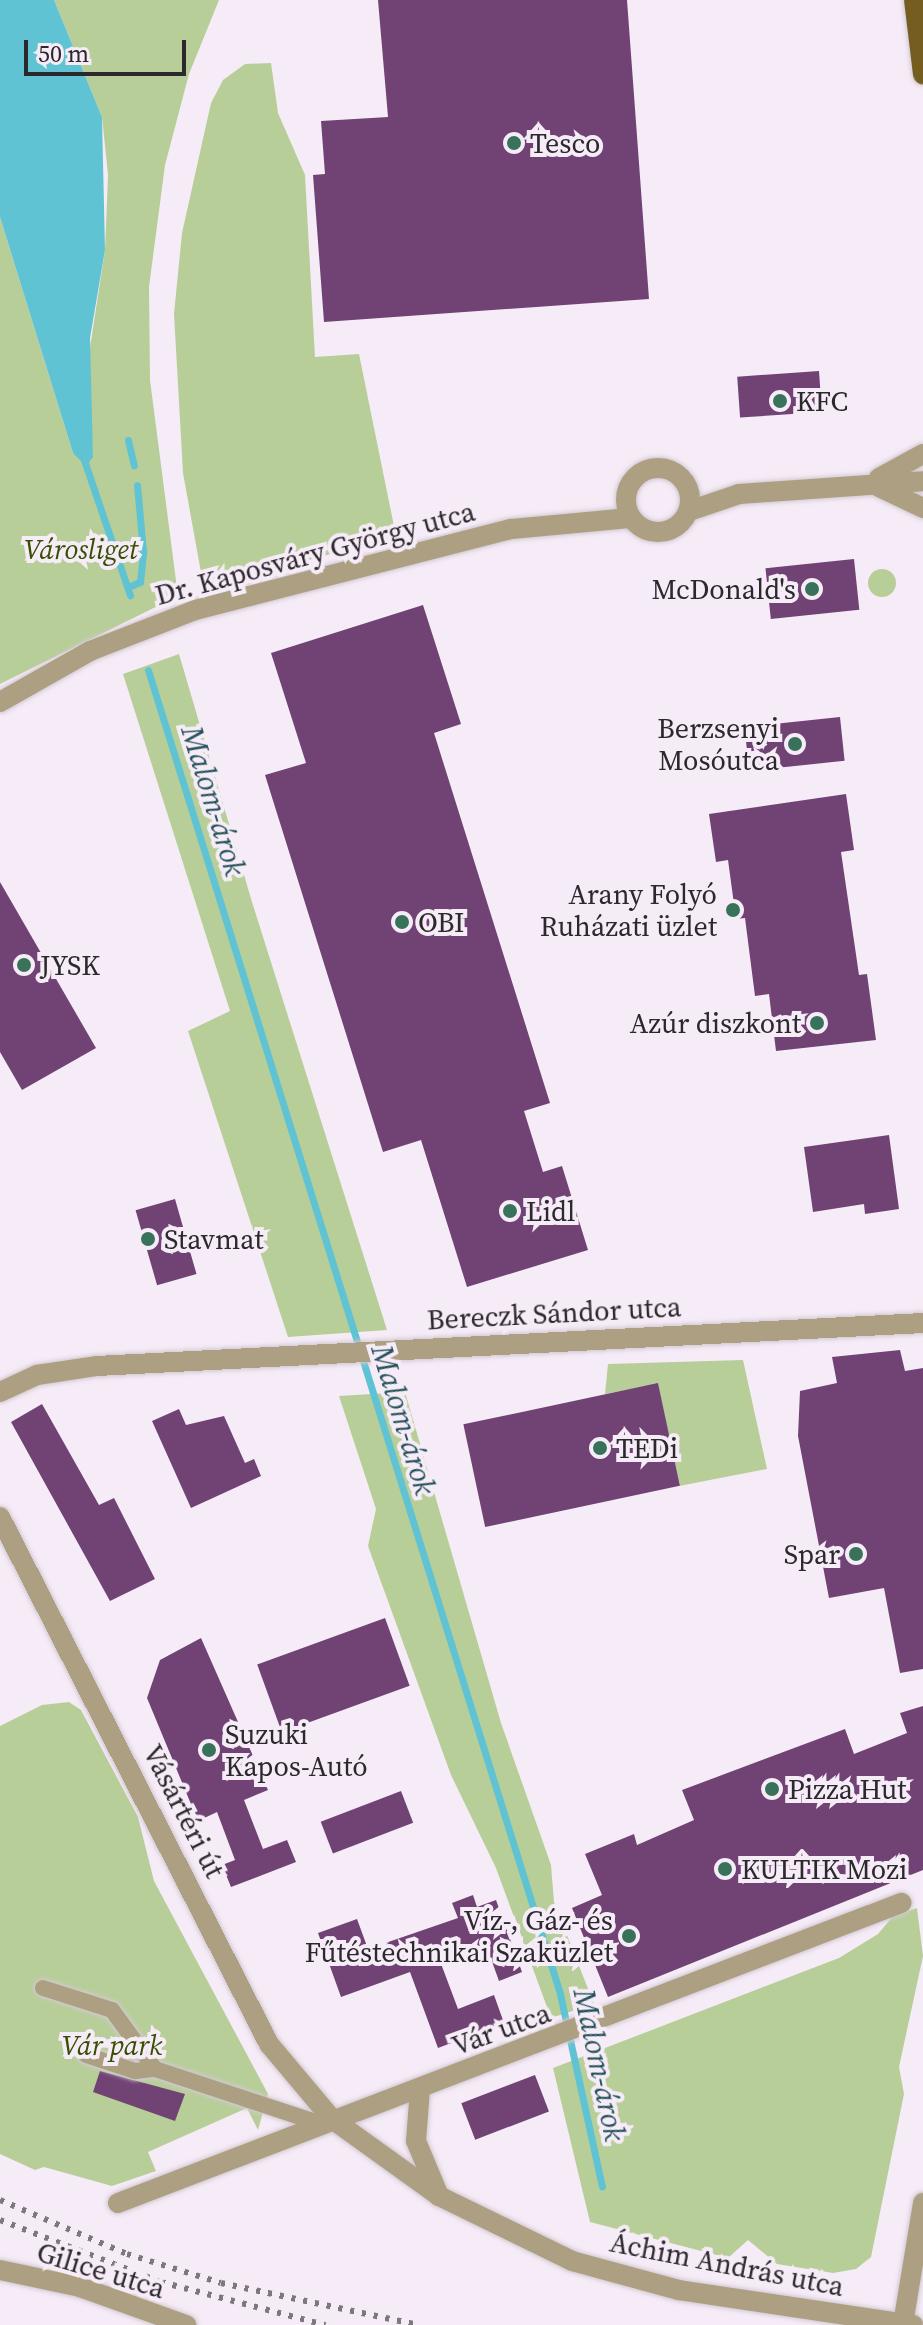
<!DOCTYPE html>
<meta charset="utf-8">
<style>
body{margin:0}
#map{position:relative;width:923px;height:2325px;overflow:hidden;background:#f6ecf7;font-family:"Source Serif 4",serif}
div>[style]{position:absolute}
[style*='--x']{left:calc(var(--x)*1px);top:calc(var(--y)*1px);width:calc(var(--w)*1px);rotate:calc(var(--a)*1deg)}
.green>*{inset:0;background:#b8ce98}
.round{border-radius:50%}
.water>*{inset:0;background:#5fc3d4}
.stream>*{height:7px;margin:-3.5px;padding:0 3.5px;transform-origin:3.5px;border-radius:3.5px;background:#5fc3d4}
.building>*{inset:0;background:#714375;transform-origin:0 0}
.roads{filter:drop-shadow(0 0 2px #d2c9d3) drop-shadow(0 0 2px #d2c9d3)}
.pedestrian>*{height:16px;margin:-8px;padding:0 8px;transform-origin:8px;border-radius:8px;background:#ada082}
.minor>*{height:20px;margin:-10px;padding:0 10px;transform-origin:10px;border-radius:10px;background:#ada082}
.minor>.ring{margin:-10px;padding:0;box-sizing:content-box;background:none;border:20px solid #ada082;border-radius:50%}
.tertiary>*{height:20px;margin:-10px;padding:0 10px;transform-origin:10px;border-radius:10px;background:#ada082}
.primary>*{height:20px;margin:-10px;padding:0 10px;transform-origin:10px;border-radius:10px;background:#755d22}
.rail>*{height:6px;margin-top:-3px;transform-origin:0;background:repeating-linear-gradient(90deg,#7d777e 0 4px,transparent 0 12px)}
.dots>*{width:22px;height:22px;translate:-50% -50%;box-sizing:border-box;border:4px solid #f6ecf7;border-radius:50%}
span{translate:-50% -50%;white-space:nowrap;text-align:center;line-height:1.15;-webkit-text-stroke:8px #f6ecf7;paint-order:stroke}
.poi-label{font-size:28px;color:#2c282d}
.left{translate:0 -50%;text-align:left}
.right{translate:-100% -50%;text-align:right}
.park-label{font-size:28px;color:#384e00;font-style:italic}
.street-label{font-size:28px;color:#2c282d}
.water-label{font-size:30px;color:#26535a;font-style:italic}
.scale{position:absolute;left:24px;top:40px;width:162px;height:36px;box-sizing:border-box;border:4px solid #2c282d;border-top:0;padding-left:10px;font-size:24px;line-height:28px;white-space:nowrap;color:#2c282d;-webkit-text-stroke:6px #f6ecf7;paint-order:stroke}
</style>
<div id="map">
<div class="green">
<i style="clip-path:polygon(54px 0,219px 0,189px 74px,165px 165px,149px 287px,150px 380px,178px 596px,0 684px,0 217px,73px 453px,93px 457px,87px 367px,105px 250px,108px 175px,102px 117px)"></i>
<i style="clip-path:polygon(271px 63px,278px 113px,305px 175px,315px 357px,359px 354px,396px 536px,204px 589px,183px 473px,174px 314px,182px 233px,211px 103px,223px 80px,245px 64px)"></i>
<i class="round" style="left:868px;top:569px;width:28px;height:28px"></i>
<i style="clip-path:polygon(179px 654px,252px 902px,387px 1330px,288px 1337px,188px 1031px,230px 1011px,123px 674px)"></i>
<i style="clip-path:polygon(743px 1360px,767px 1469px,679px 1486px,658px 1384px,605px 1394px,608px 1364px)"></i>
<i style="clip-path:polygon(405px 1392px,501px 1723px,551px 1865px,554px 1902px,594px 2004px,551px 2018px,496px 1868px,451px 1775px,368px 1546px,376px 1509px,339px 1396px)"></i>
<i style="clip-path:polygon(69px 1702px,81px 1710px,138px 1817px,154px 1881px,268px 2094px,258px 2130px,247px 2108px,148px 2152px,156px 2171px,112px 2186px,44px 2167px,35px 2170px,0 2154px,0 1726px,42px 1705px)"></i>
<i style="clip-path:polygon(917px 1908px,923px 1956px,899px 2067px,904px 2094px,871px 2257px,856px 2269px,833px 2273px,777px 2264px,748px 2240px,728px 2258px,590px 2222px,553px 2068px,839px 1958px,878px 1934px,893px 1916px)"></i>
</div>
<div class="water">
<i style="clip-path:polygon(0 0,54px 0,102px 117px,105px 250px,90px 338px,93px 457px,86px 466px,73px 453px,0 217px)"></i>
</div>
<div class="stream">
<i style="--x:128;--y:440;--w:26;--a:77"></i>
<i style="--x:84;--y:460;--w:143;--a:71.2"></i>
<i style="--x:128;--y:587;--w:13;--a:-23"></i>
<i style="--x:140;--y:582;--w:31;--a:-84"></i>
<i style="--x:143;--y:551;--w:66;--a:-95.2"></i>
<i style="--x:148;--y:670;--w:1387;--a:72.71"></i>
<i style="--x:560;--y:1994;--w:197;--a:77.7"></i>
</div>
<div class="building">
<i style="clip-path:polygon(378px 0,627px 0,649px 299px,324px 322px,313px 175px,325px 174px,321px 121px,388px 117px)"></i>
<i style="left:819px;top:371px;width:41px;height:82px;rotate:86deg"></i>
<i style="left:854px;top:559px;width:51px;height:89px;rotate:84deg"></i>
<i style="clip-path:polygon(423px 605px,461px 724px,434px 733px,550px 1103px,524px 1111px,543px 1172px,562px 1166px,588px 1250px,467px 1287px,421px 1140px,383px 1152px,265px 775px,306px 763px,271px 653px)"></i>
<i style="left:840px;top:717px;width:44px;height:96px;rotate:84deg"></i>
<i style="clip-path:polygon(846px 794px,854px 850px,841px 852px,859px 975px,867px 974px,876px 1040px,776px 1051px,769px 994px,755px 996px,745px 918px,736px 919px,728px 860px,716px 862px,709px 814px)"></i>
<i style="clip-path:polygon(0 882px,96px 1048px,22px 1090px,0 1052px)"></i>
<i style="clip-path:polygon(889px 1135px,899px 1209px,865px 1214px,864px 1204px,813px 1212px,804px 1147px)"></i>
<i style="left:175px;top:1199px;width:78px;height:41px;rotate:74deg"></i>
<i style="clip-path:polygon(900px 1350px,905px 1371px,923px 1368px,923px 1669px,900px 1673px,884px 1588px,829px 1598px,798px 1436px,800px 1391px,837px 1383px,832px 1357px)"></i>
<i style="left:658px;top:1383px;width:105px;height:199px;rotate:78deg"></i>
<i style="clip-path:polygon(42px 1404px,99px 1505px,114px 1498px,155px 1579px,110px 1601px,11px 1422px)"></i>
<i style="clip-path:polygon(179px 1409px,186px 1425px,224px 1416px,245px 1463px,254px 1459px,261px 1476px,191px 1508px,152px 1421px)"></i>
<i style="left:385px;top:1618px;width:72px;height:136px;rotate:70deg"></i>
<i style="clip-path:polygon(201px 1638px,268px 1790px,244px 1800px,263px 1849px,287px 1840px,296px 1862px,231px 1887px,222px 1865px,235px 1860px,217px 1812px,198px 1821px,147px 1698px,160px 1660px)"></i>
<i style="clip-path:polygon(923px 1706px,923px 1870px,608px 1997px,572px 1908px,602px 1895px,585px 1854px,634px 1834px,637px 1845px,694px 1820px,682px 1790px,845px 1729px,854px 1754px,907px 1733px,900px 1713px)"></i>
<i style="left:401px;top:1791px;width:34px;height:86px;rotate:69deg"></i>
<i style="clip-path:polygon(473px 1895px,477px 1907px,496px 1900px,522px 1972px,499px 1981px,486px 1945px,440px 1961px,458px 2009px,494px 1995px,504px 2023px,438px 2048px,410px 1972px,341px 1997px,318px 1933px,357px 1919px,368px 1949px,458px 1918px,452px 1903px)"></i>
<i style="clip-path:polygon(100px 2071px,185px 2094px,175px 2121px,93px 2092px)"></i>
<i style="left:535px;top:2075px;width:39px;height:79px;rotate:69deg"></i>
</div>
<div class="roads">
<div class="pedestrian">
<i style="--x:43;--y:1988;--w:72;--a:17.7"></i>
<i style="--x:112;--y:2010;--w:73;--a:53.9"></i>
<i style="--x:155;--y:2069;--w:175;--a:18.3"></i>
<i style="--x:86;--y:2055;--w:52;--a:18.1"></i>
<i style="--x:135;--y:2071;--w:20;--a:-6"></i>
</div>
<div class="minor">
<i class="ring" style="left:626px;top:468px;width:44px;height:44px"></i>
<i style="--x:879;--y:478;--w:50;--a:-28.6"></i>
<i style="--x:879;--y:487;--w:49;--a:25.5"></i>
<i style="--x:689;--y:511;--w:53;--a:-18.8"></i>
<i style="--x:739;--y:494;--w:184;--a:-4"></i>
<i style="--x:0;--y:702;--w:103;--a:-29.5"></i>
<i style="--x:90;--y:651;--w:113;--a:-21.3"></i>
<i style="--x:195;--y:610;--w:326;--a:-14.4"></i>
<i style="--x:511;--y:529;--w:120;--a:-5.3"></i>
<i style="--x:0;--y:1392;--w:41;--a:-24.7"></i>
<i style="--x:37;--y:1375;--w:61;--a:-8.5"></i>
<i style="--x:97;--y:1366;--w:827;--a:-2.98"></i>
<i style="--x:420;--y:2089;--w:52;--a:94.4"></i>
<i style="--x:416;--y:2141;--w:60;--a:67.3"></i>
<i style="--x:118;--y:2203;--w:839;--a:-20.96"></i>
</div>
<div class="tertiary">
<i style="--x:0;--y:1517;--w:592;--a:62.96"></i>
<i style="--x:269;--y:2044;--w:98;--a:50"></i>
<i style="--x:332;--y:2119;--w:132;--a:35.7"></i>
<i style="--x:439;--y:2196;--w:148;--a:26"></i>
<i style="--x:572;--y:2261;--w:111;--a:15.2"></i>
<i style="--x:679;--y:2290;--w:237;--a:8.5"></i>
<i style="--x:0;--y:2270;--w:82;--a:12"></i>
<i style="--x:80;--y:2287;--w:113;--a:19.7"></i>
<i style="--x:903;--y:2324;--w:123;--a:-80.6"></i>
</div>
<div class="primary">
<i style="--x:914;--y:0;--w:75;--a:83.1"></i>
</div>
</div>
<div class="rail">
<i style="--x:0;--y:2200;--w:138;--a:23"></i>
<i style="--x:127;--y:2254;--w:98;--a:17.1"></i>
<i style="--x:221;--y:2283;--w:202;--a:12"></i>
<i style="--x:0;--y:2220;--w:173;--a:21.1"></i>
<i style="--x:161;--y:2282;--w:170;--a:14.7"></i>
</div>
<div class="dots">
<i style="left:514px;top:143px;background:#38725b"></i>
<i style="left:780px;top:401px;background:#38725b"></i>
<i style="left:812px;top:589px;background:#38725b"></i>
<i style="left:795px;top:744px;background:#38725b"></i>
<i style="left:733px;top:910px;background:#38725b"></i>
<i style="left:402px;top:922px;background:#38725b"></i>
<i style="left:24px;top:965px;background:#38725b"></i>
<i style="left:817px;top:1023px;background:#38725b"></i>
<i style="left:510px;top:1211px;background:#38725b"></i>
<i style="left:148px;top:1239px;background:#38725b"></i>
<i style="left:600px;top:1448px;background:#38725b"></i>
<i style="left:856px;top:1554px;background:#38725b"></i>
<i style="left:209px;top:1750px;background:#38725b"></i>
<i style="left:772px;top:1789px;background:#38725b"></i>
<i style="left:725px;top:1869px;background:#38725b"></i>
<i style="left:629px;top:1936px;background:#38725b"></i>
</div>
<div class="poi-label">
<span class="left" style="left:530px;top:143px">Tesco</span>
<span class="left" style="left:796px;top:401px">KFC</span>
<span class="right" style="left:796px;top:589px">McDonald's</span>
<span class="right" style="left:779px;top:744px">Berzsenyi<br>Mosóutca</span>
<span class="right" style="left:717px;top:910px">Arany Folyó<br>Ruházati üzlet</span>
<span class="left" style="left:418px;top:922px">OBI</span>
<span class="left" style="left:40px;top:965px">JYSK</span>
<span class="right" style="left:801px;top:1023px">Azúr diszkont</span>
<span class="left" style="left:526px;top:1211px">Lidl</span>
<span class="left" style="left:164px;top:1239px">Stavmat</span>
<span class="left" style="left:616px;top:1448px">TEDi</span>
<span class="right" style="left:840px;top:1554px">Spar</span>
<span class="left" style="left:225px;top:1750px">Suzuki<br>Kapos-Autó</span>
<span class="left" style="left:788px;top:1789px">Pizza Hut</span>
<span class="left" style="left:741px;top:1869px">KULTIK Mozi</span>
<span class="right" style="left:613px;top:1936px">Víz-, Gáz- és<br>Fűtéstechnikai Szaküzlet</span>
</div>
<div class="park-label">
<span style="left:81px;top:549px">Városliget</span>
<span style="left:112px;top:2045px">Vár park</span>
</div>
<div class="street-label">
<span style="left:315px;top:553px;rotate:-15deg">Dr. Kaposváry György utca</span>
<span style="left:554px;top:1313px;rotate:-3deg">Bereczk Sándor utca</span>
<span style="left:184px;top:1811px;rotate:63deg">Vásártéri út</span>
<span style="left:501px;top:2029px;rotate:-20deg">Vár utca</span>
<span style="left:727px;top:2264px;rotate:11deg">Áchim András utca</span>
<span style="left:101px;top:2270px;rotate:17deg">Gilice utca</span>
</div>
<div class="water-label">
<span style="left:213px;top:801px;rotate:73deg">Malom-árok</span>
<span style="left:403px;top:1420px;rotate:73deg">Malom-árok</span>
<span style="left:599px;top:2065px;rotate:78deg">Malom-árok</span>
</div>
<div class="scale">50 m</div>
</div>
